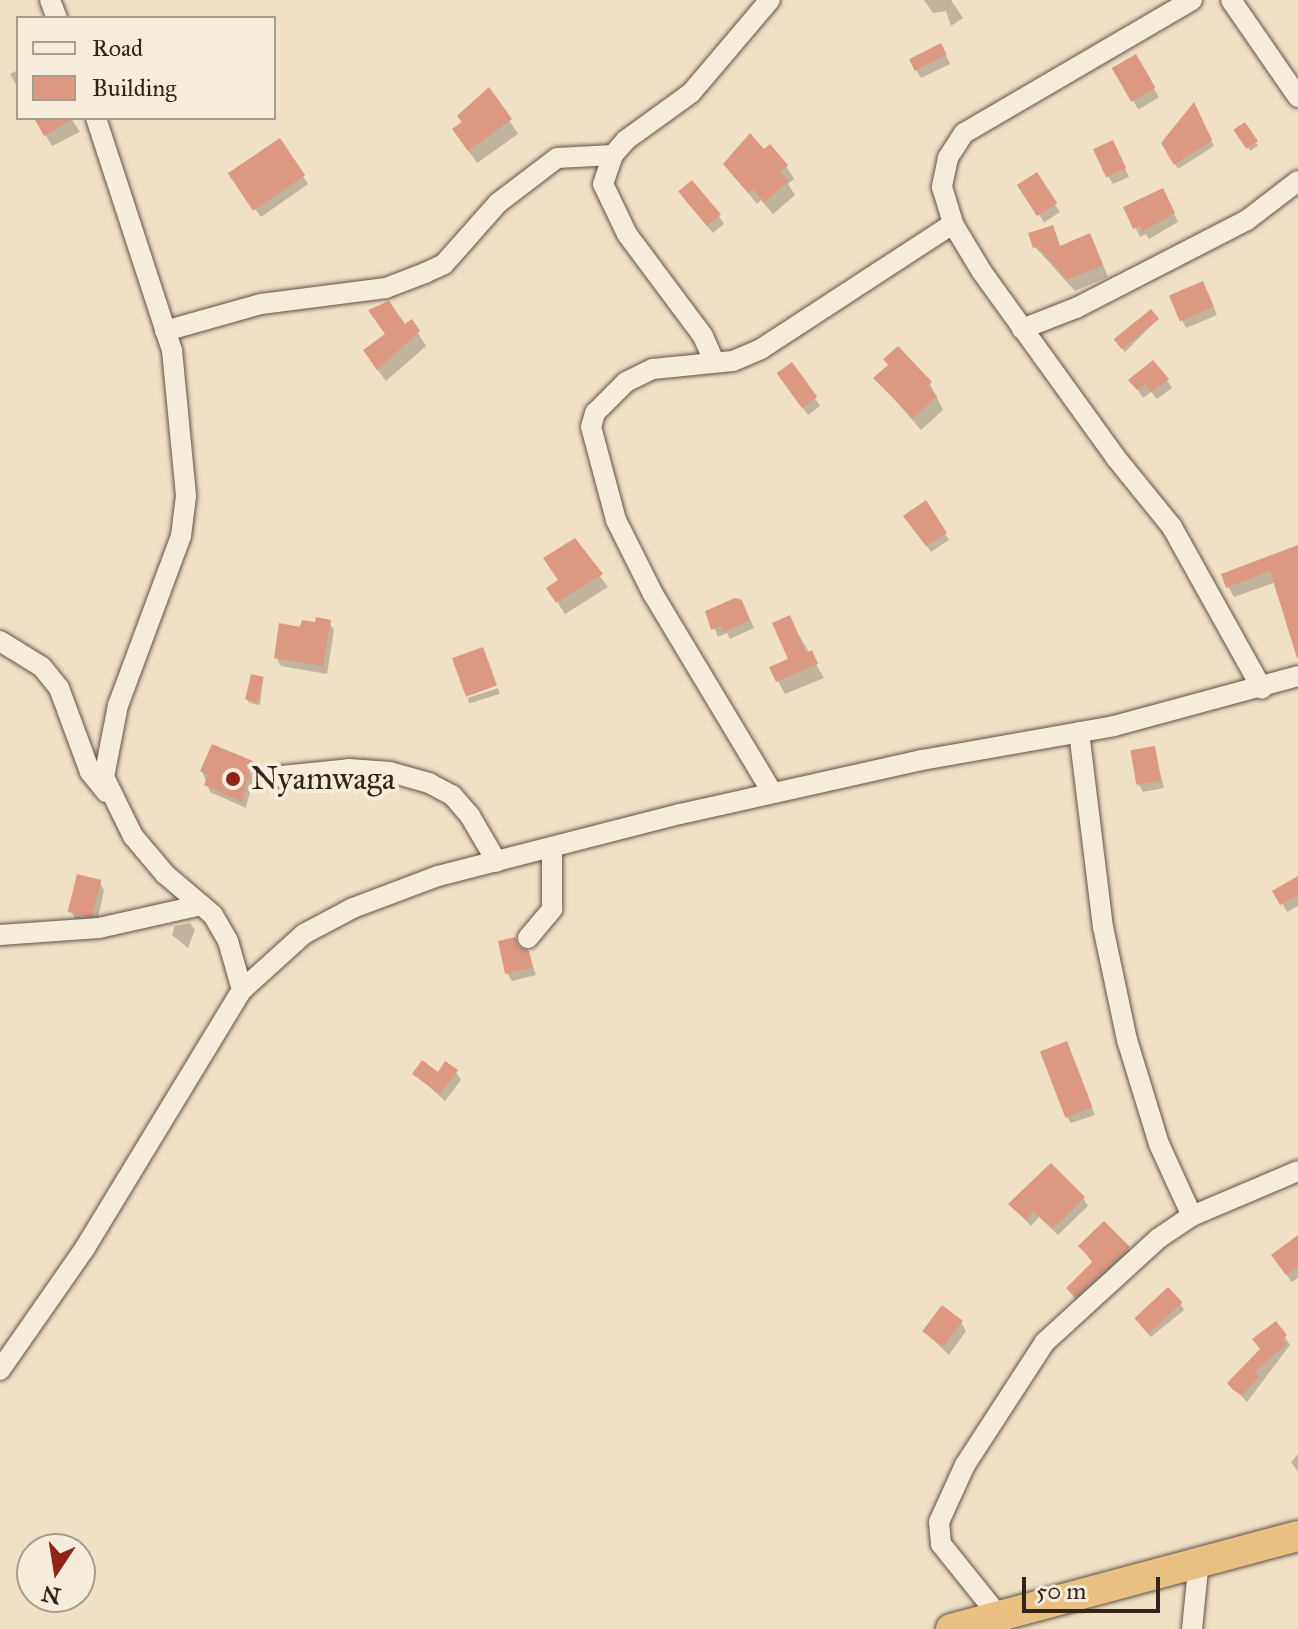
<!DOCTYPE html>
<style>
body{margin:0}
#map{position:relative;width:1298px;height:1629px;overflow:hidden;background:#f0e1c5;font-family:"IM FELL Great Primer",serif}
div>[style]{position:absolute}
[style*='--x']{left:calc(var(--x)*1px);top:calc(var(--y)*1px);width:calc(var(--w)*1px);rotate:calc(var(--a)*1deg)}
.shadow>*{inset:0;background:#0003;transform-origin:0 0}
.building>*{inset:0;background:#dc9880;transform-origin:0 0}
.roads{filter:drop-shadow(0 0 2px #625246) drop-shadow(0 0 2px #625246)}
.minor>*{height:20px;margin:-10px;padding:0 10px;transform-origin:10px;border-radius:10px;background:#f5ecd9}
.highway>*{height:30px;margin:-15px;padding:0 15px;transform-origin:15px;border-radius:15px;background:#e8c082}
.dots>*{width:22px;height:22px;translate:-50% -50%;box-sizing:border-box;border:4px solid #f5ecd9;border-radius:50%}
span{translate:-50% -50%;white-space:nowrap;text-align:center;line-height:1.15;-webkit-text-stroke:8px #f5ecd9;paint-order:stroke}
.poi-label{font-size:32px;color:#32231b}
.left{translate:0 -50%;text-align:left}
.legend{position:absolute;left:16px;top:16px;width:260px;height:104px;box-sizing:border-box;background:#f5ecd9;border:2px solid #a79c8d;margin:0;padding:10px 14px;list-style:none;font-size:24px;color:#32231b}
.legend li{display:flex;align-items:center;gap:16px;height:40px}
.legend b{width:40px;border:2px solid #a79c8d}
.north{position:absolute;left:16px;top:1533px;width:80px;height:80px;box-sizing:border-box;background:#f5ecd9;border:2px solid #a79c8d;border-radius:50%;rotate:192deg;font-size:22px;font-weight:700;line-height:32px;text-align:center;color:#32231b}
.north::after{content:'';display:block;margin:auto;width:28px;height:36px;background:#8f2418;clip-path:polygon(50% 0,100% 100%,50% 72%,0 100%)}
.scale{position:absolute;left:1022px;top:1577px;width:138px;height:36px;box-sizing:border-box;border:4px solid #32231b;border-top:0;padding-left:10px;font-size:24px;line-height:28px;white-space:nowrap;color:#32231b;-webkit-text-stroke:6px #f5ecd9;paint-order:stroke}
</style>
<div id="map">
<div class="shadow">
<i style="clip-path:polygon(924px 0,951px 0,963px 18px,951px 26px,946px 11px,933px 13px)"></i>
<i style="clip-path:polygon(945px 53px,950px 64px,921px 78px,910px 59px)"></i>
<i style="left:1135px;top:56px;width:48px;height:24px;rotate:60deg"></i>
<i style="clip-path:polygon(18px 70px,18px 88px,10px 74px)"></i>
<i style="clip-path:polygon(489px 90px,518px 134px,477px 163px,454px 130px)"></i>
<i style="clip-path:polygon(1194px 106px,1214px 146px,1178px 169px,1163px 143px)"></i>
<i style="clip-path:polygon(36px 118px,71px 118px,80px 132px,52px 146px)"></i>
<i style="left:1244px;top:125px;width:25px;height:9px;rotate:56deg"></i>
<i style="clip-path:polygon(1117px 151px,1129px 177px,1113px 184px,1108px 176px)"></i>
<i style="clip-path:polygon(764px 152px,786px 166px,794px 179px,788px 184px,795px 195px,773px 214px,761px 200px,757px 204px,725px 164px)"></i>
<i style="left:1036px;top:175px;width:44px;height:19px;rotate:57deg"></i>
<i style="clip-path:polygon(303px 176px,308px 184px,261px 217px,235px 182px)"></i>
<i style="clip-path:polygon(1167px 199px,1178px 222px,1149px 239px,1146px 234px,1140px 237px,1126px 208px)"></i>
<i style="clip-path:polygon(685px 200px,719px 216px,724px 224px,713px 233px)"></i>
<i style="clip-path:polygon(1052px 228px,1061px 247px,1096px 248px,1108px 277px,1075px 291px,1035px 247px)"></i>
<i style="clip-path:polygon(1207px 292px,1217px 315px,1186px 328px,1182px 320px)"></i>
<i style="clip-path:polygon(388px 303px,405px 327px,411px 322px,426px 346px,386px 381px,373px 364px,387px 336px,371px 311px)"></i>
<i style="clip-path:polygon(1157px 320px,1125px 352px,1117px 342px)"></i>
<i style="clip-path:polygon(876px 378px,930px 384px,943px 410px,921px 430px)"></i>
<i style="clip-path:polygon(1131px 380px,1167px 380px,1172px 388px,1157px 399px,1151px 392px,1143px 398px)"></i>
<i style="clip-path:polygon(783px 381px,815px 398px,820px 406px,808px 415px)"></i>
<i style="clip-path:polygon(925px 502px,949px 540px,931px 552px,910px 523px)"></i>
<i style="clip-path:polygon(574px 541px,608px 587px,565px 614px,556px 600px)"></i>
<i style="clip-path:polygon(1298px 548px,1298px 606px,1276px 582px,1234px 597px,1228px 587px)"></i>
<i style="clip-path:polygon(746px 611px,754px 628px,730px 639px,727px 633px,718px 637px,708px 612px)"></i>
<i style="clip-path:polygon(789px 618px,824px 678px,785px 694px,778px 681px,790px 660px)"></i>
<i style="clip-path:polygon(303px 622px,329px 622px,334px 630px,327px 674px,281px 666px,276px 657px)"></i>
<i style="clip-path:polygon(263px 679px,260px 705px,249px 703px,247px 699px)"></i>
<i style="left:498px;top:688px;width:6px;height:32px;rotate:72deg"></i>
<i style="clip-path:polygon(1154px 748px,1164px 788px,1143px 792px,1138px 783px)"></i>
<i style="clip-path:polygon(251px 762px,255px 770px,246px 808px,210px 792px,202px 771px)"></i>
<i style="clip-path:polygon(1298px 878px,1298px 906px,1287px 912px,1275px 891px)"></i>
<i style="clip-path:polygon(99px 881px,104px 890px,97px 923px,76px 920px,71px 912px)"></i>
<i style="clip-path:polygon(190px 923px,195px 930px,188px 948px,172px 935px,175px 926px)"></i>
<i style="clip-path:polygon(520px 950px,528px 952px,536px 975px,512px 981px,507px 973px)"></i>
<i style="clip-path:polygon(1066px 1044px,1095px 1115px,1071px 1123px,1066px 1115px)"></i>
<i style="clip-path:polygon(456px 1072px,461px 1080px,445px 1101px,415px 1074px)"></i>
<i style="clip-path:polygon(1083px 1198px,1088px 1206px,1058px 1235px,1039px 1217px,1031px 1226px,1010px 1204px)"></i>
<i style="clip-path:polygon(1298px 1237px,1298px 1278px,1292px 1282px,1278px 1264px)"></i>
<i style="clip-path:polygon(1081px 1247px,1128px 1248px,1136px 1261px,1076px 1301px,1068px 1288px,1093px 1264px)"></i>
<i style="clip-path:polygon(1180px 1303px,1184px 1310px,1151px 1337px,1140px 1325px)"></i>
<i style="clip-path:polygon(961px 1322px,966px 1331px,949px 1355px,924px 1331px)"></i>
<i style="clip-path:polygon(1276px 1324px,1290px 1345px,1247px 1402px,1229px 1383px,1262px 1350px)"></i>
<i style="clip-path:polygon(1298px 1454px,1298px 1472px,1291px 1462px)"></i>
</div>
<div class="building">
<i style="left:941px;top:43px;width:13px;height:36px;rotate:63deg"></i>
<i style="left:1136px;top:54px;width:39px;height:28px;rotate:60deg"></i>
<i style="clip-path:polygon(489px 87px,512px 119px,468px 151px,452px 129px,462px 122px,457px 116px)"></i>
<i style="clip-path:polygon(1194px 102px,1212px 140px,1174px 165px,1161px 143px)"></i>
<i style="clip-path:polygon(34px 118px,75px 118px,44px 136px)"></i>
<i style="left:1245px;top:122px;width:23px;height:14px;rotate:56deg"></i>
<i style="clip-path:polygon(750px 133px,764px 149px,770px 144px,788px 165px,780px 172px,789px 181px,764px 202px,753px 189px,748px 193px,723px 164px)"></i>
<i style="left:280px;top:138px;width:45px;height:63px;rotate:56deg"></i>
<i style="left:1113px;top:140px;width:31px;height:22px;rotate:65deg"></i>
<i style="left:1037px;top:172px;width:37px;height:24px;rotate:57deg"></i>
<i style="left:692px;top:180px;width:45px;height:18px;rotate:50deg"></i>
<i style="clip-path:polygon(1163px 188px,1175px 213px,1142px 232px,1140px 226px,1133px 229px,1123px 207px)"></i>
<i style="clip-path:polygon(1053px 225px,1060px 246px,1090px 233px,1103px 265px,1067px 280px,1038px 247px,1033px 248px,1028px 233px)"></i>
<i style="left:1203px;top:281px;width:28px;height:37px;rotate:67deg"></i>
<i style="clip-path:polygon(389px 301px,405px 324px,412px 319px,420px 331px,377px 370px,363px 350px,385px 334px,368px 310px)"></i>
<i style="left:1151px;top:309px;width:13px;height:48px;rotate:51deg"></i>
<i style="clip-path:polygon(898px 346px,932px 382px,928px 386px,937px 396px,913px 418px,873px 378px,888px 365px,883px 359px)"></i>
<i style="clip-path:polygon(1153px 360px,1169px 379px,1151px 392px,1145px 384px,1137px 390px,1128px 380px)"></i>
<i style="left:792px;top:362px;width:43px;height:19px;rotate:54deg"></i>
<i style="clip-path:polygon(926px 500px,947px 533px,926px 546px,903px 516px)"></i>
<i style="clip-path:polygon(575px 538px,603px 574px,556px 603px,546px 588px,558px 580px,543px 558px)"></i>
<i style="clip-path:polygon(1298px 545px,1298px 658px,1297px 658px,1270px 571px,1226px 588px,1221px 574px)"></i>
<i style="clip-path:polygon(735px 598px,742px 600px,750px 620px,724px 632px,721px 626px,711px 630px,705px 611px)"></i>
<i style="clip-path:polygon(790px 615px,806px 653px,812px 650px,818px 664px,776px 682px,769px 667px,788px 659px,772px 623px)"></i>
<i style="clip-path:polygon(316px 617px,331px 620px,323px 666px,274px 658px,279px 623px,300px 627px,302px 620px,315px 622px)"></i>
<i style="left:483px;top:647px;width:41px;height:33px;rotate:70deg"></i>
<i style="left:251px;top:674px;width:13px;height:26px;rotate:13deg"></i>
<i style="clip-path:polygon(212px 744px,253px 761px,242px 802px,204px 785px,208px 775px,200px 771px)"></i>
<i style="left:1155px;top:746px;width:35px;height:25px;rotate:80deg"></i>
<i style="left:77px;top:874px;width:25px;height:39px;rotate:14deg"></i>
<i style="clip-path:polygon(1298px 876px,1298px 895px,1280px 905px,1272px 891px)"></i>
<i style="clip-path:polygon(515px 937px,519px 947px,529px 951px,533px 967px,505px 974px,498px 941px)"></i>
<i style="left:1067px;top:1041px;width:71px;height:29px;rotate:69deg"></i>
<i style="clip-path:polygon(422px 1060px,438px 1072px,445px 1061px,458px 1070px,440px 1094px,412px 1074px)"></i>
<i style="clip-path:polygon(1051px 1163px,1085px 1197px,1053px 1228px,1033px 1211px,1026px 1220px,1008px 1204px)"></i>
<i style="clip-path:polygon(1104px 1221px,1130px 1247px,1075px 1297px,1066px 1288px,1093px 1261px,1078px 1246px)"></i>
<i style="clip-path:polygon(1298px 1235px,1298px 1266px,1286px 1275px,1271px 1255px)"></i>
<i style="left:1168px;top:1287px;width:21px;height:46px;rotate:47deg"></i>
<i style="left:942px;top:1305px;width:26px;height:33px;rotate:37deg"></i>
<i style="clip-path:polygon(1276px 1321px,1287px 1335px,1282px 1340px,1286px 1344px,1254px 1373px,1259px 1377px,1242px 1395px,1233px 1390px,1227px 1383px,1260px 1349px,1252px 1339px)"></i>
</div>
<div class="roads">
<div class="minor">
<i style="--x:50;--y:0;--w:19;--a:69"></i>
<i style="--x:1192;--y:0;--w:264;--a:149.7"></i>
<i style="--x:964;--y:133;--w:30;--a:123"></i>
<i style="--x:948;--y:158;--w:30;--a:102"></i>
<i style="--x:942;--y:187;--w:39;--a:73"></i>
<i style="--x:953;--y:224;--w:56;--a:58.9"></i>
<i style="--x:982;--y:272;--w:229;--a:54.2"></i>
<i style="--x:1116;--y:458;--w:89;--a:50.9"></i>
<i style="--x:1172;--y:527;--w:185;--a:60.9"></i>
<i style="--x:1231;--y:0;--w:118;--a:55.4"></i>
<i style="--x:96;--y:118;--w:244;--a:71.9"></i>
<i style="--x:172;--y:350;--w:147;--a:84.5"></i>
<i style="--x:186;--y:496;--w:40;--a:97.1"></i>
<i style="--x:181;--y:536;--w:180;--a:110.4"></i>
<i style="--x:118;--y:705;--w:73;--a:101"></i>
<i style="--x:104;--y:777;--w:66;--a:63.8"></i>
<i style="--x:133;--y:836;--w:50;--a:49.9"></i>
<i style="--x:165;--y:874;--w:63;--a:40.5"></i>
<i style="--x:213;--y:915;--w:30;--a:60"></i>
<i style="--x:228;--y:941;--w:51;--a:74.1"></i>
<i style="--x:1022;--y:329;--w:58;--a:-21.3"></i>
<i style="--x:1076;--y:308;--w:192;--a:-27.2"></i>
<i style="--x:1247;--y:220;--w:64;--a:-37.4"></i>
<i style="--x:165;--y:331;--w:100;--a:-15.7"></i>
<i style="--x:261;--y:304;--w:126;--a:-7.3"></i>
<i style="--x:386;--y:288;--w:42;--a:-21"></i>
<i style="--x:425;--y:273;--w:21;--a:-25"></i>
<i style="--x:444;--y:264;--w:81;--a:-48.5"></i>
<i style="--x:498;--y:203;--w:74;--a:-37.3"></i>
<i style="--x:557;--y:158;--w:56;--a:-3.1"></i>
<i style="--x:714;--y:361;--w:27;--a:-114"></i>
<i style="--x:703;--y:336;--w:127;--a:-126.7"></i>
<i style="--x:627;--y:234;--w:55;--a:-115.6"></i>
<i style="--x:603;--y:184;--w:31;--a:-71"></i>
<i style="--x:613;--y:155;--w:20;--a:-49"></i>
<i style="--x:626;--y:140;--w:80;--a:-35.9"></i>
<i style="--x:691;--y:93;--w:122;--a:-49.7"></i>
<i style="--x:0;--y:641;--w:49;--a:31.8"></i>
<i style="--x:42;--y:667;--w:27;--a:51"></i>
<i style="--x:59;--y:688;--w:90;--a:69.7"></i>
<i style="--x:90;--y:772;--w:26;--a:51"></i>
<i style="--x:1079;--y:732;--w:196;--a:83"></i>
<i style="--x:1103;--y:927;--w:116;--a:78"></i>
<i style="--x:1127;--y:1040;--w:109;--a:72.9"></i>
<i style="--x:1159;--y:1144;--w:79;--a:65.4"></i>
<i style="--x:272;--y:777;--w:77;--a:-5.9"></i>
<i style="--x:349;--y:769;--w:41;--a:4.2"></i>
<i style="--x:390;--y:772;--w:41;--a:15.8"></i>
<i style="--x:429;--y:783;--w:26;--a:28"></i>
<i style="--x:452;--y:795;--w:28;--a:49"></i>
<i style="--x:470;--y:816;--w:53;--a:59.6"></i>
<i style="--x:772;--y:792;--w:231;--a:-121"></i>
<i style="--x:653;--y:594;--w:83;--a:-116.6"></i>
<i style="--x:616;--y:520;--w:96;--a:-105"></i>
<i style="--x:591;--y:427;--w:15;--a:-74"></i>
<i style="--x:595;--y:413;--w:44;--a:-45"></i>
<i style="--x:626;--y:382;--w:30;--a:-26"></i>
<i style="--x:653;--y:369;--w:80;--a:-5.7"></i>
<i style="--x:733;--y:361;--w:30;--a:-23"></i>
<i style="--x:761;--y:349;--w:229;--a:-33.1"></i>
<i style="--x:0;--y:935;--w:99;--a:-4"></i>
<i style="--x:99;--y:928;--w:105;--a:-12.7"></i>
<i style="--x:528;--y:938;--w:38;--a:-50"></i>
<i style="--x:552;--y:909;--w:61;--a:-90"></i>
<i style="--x:0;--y:1370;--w:149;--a:-55.1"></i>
<i style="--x:85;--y:1248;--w:302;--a:-58.7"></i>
<i style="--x:242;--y:990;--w:84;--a:-42.1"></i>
<i style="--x:304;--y:934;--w:55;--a:-28"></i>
<i style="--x:353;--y:908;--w:91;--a:-20.6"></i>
<i style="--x:438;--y:876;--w:250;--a:-14.4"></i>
<i style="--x:680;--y:814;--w:248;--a:-12.6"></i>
<i style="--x:922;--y:760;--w:195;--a:-10"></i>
<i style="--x:1114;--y:726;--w:191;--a:-15.2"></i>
<i style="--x:998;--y:1615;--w:91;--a:-128.8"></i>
<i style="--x:941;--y:1544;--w:22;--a:-95"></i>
<i style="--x:939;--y:1522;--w:63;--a:-65.5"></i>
<i style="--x:965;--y:1465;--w:147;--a:-57"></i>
<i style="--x:1045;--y:1342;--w:154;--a:-42.4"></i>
<i style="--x:1159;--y:1238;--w:40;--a:-34"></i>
<i style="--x:1192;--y:1216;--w:115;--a:-23"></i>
<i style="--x:1192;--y:1629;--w:69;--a:-84.2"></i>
</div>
<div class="highway">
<i style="--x:951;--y:1629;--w:359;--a:-15"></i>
</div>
</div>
<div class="dots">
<i style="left:233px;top:779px;background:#8f2418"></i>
</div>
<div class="poi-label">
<span class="left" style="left:251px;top:779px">Nyamwaga</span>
</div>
<ul class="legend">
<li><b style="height:10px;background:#f5ecd9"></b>Road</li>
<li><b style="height:22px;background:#dc9880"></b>Building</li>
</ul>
<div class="north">N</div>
<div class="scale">50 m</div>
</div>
